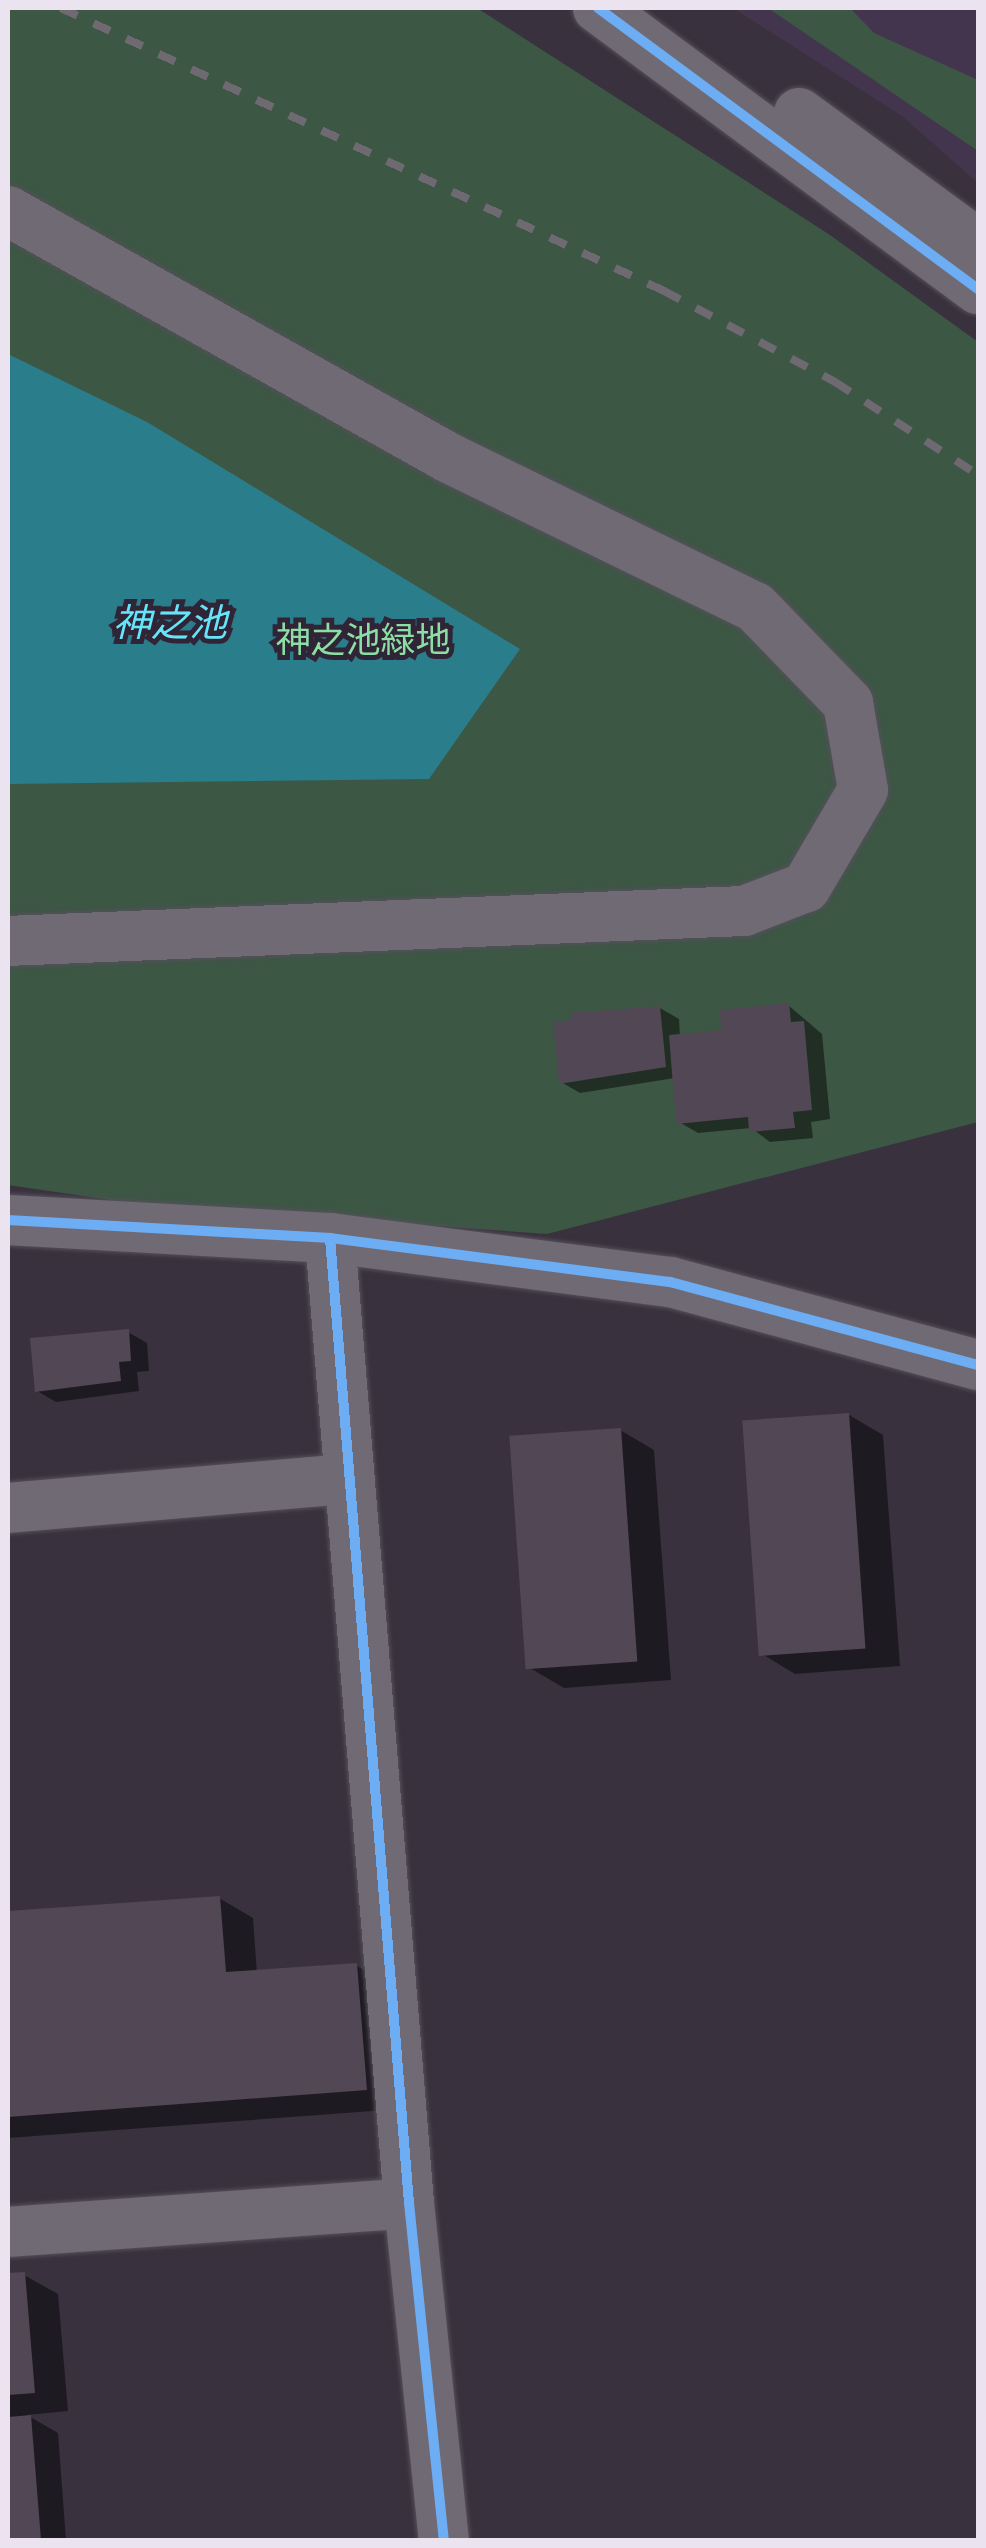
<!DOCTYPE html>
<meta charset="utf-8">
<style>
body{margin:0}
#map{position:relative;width:986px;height:2548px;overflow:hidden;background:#39323e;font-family:Raleway,"Noto Sans JP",sans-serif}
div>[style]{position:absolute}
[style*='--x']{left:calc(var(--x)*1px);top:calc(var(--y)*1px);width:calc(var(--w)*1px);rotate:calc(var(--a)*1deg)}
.built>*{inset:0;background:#44354e}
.green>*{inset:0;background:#3d5745}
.water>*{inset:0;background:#2a7d8a}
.shadow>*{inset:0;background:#0007}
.building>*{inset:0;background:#524755;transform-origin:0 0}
.roads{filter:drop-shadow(0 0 2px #555059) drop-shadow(0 0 2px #555059)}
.minor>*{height:50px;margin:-25px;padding:0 25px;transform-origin:25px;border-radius:25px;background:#6f6a74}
.rail>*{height:8px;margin-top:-4px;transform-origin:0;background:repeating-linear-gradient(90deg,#6f6972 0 18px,transparent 0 36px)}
.cycleway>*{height:10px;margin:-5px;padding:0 5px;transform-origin:5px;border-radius:5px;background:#6dadf4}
span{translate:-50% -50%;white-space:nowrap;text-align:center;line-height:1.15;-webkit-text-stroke:10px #302437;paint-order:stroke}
.park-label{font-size:35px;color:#8cdea4}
.water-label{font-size:38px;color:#66e5f9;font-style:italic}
.frame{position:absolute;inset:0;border:10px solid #ebe3f0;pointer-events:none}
</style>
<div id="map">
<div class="built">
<i style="clip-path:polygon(733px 8px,978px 8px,978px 183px,902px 116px)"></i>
</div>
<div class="green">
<i style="clip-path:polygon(8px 8px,477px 8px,830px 235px,978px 342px,978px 1122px,547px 1234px,145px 1205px,8px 1185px)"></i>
<i style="clip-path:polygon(768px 8px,850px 8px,874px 33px,978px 80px,978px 151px)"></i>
</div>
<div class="water">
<i style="clip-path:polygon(8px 354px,147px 422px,520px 649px,429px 779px,8px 784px)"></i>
</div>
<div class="shadow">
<i style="clip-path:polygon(788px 1005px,822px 1034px,830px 1119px,811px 1122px,813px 1138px,770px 1142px,751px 1128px,698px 1133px,679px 1122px,675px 1078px,580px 1093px,561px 1082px,660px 1008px,679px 1019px,680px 1036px,724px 1033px)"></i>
<i style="clip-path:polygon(128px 1332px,147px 1343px,149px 1371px,137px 1372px,139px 1391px,56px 1402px,37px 1391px)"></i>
<i style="clip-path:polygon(849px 1415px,883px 1435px,900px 1666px,795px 1674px,762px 1654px)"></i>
<i style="clip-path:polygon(620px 1430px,654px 1450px,671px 1680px,564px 1688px,530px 1668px)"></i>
<i style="clip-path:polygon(219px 1898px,253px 1918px,257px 1973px,357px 1966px,390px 1985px,400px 2109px,8px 2138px,8px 1914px)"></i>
<i style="clip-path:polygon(24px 2275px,58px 2294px,68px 2411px,27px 2415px,58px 2433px,66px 2540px,8px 2540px,8px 2276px)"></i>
</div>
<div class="building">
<i style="clip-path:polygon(789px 1003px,791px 1022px,804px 1021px,812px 1110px,793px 1112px,795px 1128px,749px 1132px,748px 1117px,676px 1124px,669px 1035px,721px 1030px,720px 1010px)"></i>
<i style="clip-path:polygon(660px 1006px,666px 1067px,559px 1084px,553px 1022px,571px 1020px,571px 1013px)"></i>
<i style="clip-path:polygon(129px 1329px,131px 1361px,119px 1362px,121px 1381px,35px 1392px,30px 1338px)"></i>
<i style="left:849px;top:1413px;width:236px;height:107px;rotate:86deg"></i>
<i style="left:621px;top:1428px;width:234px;height:112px;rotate:86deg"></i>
<i style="clip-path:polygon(220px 1896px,226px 1972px,357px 1963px,367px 2090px,8px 2117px,8px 1911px)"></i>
<i style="clip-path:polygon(25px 2272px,35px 2393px,8px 2395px,8px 2273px)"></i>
<i style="clip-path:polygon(31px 2415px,41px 2540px,8px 2540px,8px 2417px)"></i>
</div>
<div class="roads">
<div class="minor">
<i style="--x:598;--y:8;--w:473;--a:36.5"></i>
<i style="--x:799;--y:113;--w:222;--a:36.2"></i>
<i style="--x:8;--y:211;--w:505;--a:29.25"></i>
<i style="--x:449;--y:458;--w:340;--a:26"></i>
<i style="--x:755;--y:607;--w:134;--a:45.9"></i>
<i style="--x:848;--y:703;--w:88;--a:80.2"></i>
<i style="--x:863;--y:790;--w:113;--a:120.4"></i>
<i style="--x:806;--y:887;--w:66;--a:158.8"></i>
<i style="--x:744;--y:911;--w:737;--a:177.67"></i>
<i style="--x:8;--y:1220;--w:323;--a:3.2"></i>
<i style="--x:330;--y:1238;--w:343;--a:7.4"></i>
<i style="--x:670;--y:1282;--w:319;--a:15.1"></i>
<i style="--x:330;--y:1238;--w:968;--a:85.32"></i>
<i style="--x:409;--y:2203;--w:339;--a:84.1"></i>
<i style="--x:8;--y:1508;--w:342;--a:-4.9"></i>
<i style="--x:8;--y:2232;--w:402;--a:-4.1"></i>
</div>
</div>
<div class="rail">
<i style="--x:61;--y:8;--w:666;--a:25.14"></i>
<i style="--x:664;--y:291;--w:194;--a:28"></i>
<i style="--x:835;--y:382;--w:171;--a:33"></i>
</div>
<div class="cycleway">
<i style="--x:598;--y:8;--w:473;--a:36.5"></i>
<i style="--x:8;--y:1220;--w:323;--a:3.2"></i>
<i style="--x:330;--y:1238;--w:343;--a:7.4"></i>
<i style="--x:670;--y:1282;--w:319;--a:15.1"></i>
<i style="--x:330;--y:1238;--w:968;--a:85.32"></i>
<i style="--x:409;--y:2203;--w:339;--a:84.1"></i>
</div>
<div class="park-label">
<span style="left:363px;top:640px">神之池緑地</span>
</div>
<div class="water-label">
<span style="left:170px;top:623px">神之池</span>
</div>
<div class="frame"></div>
</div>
